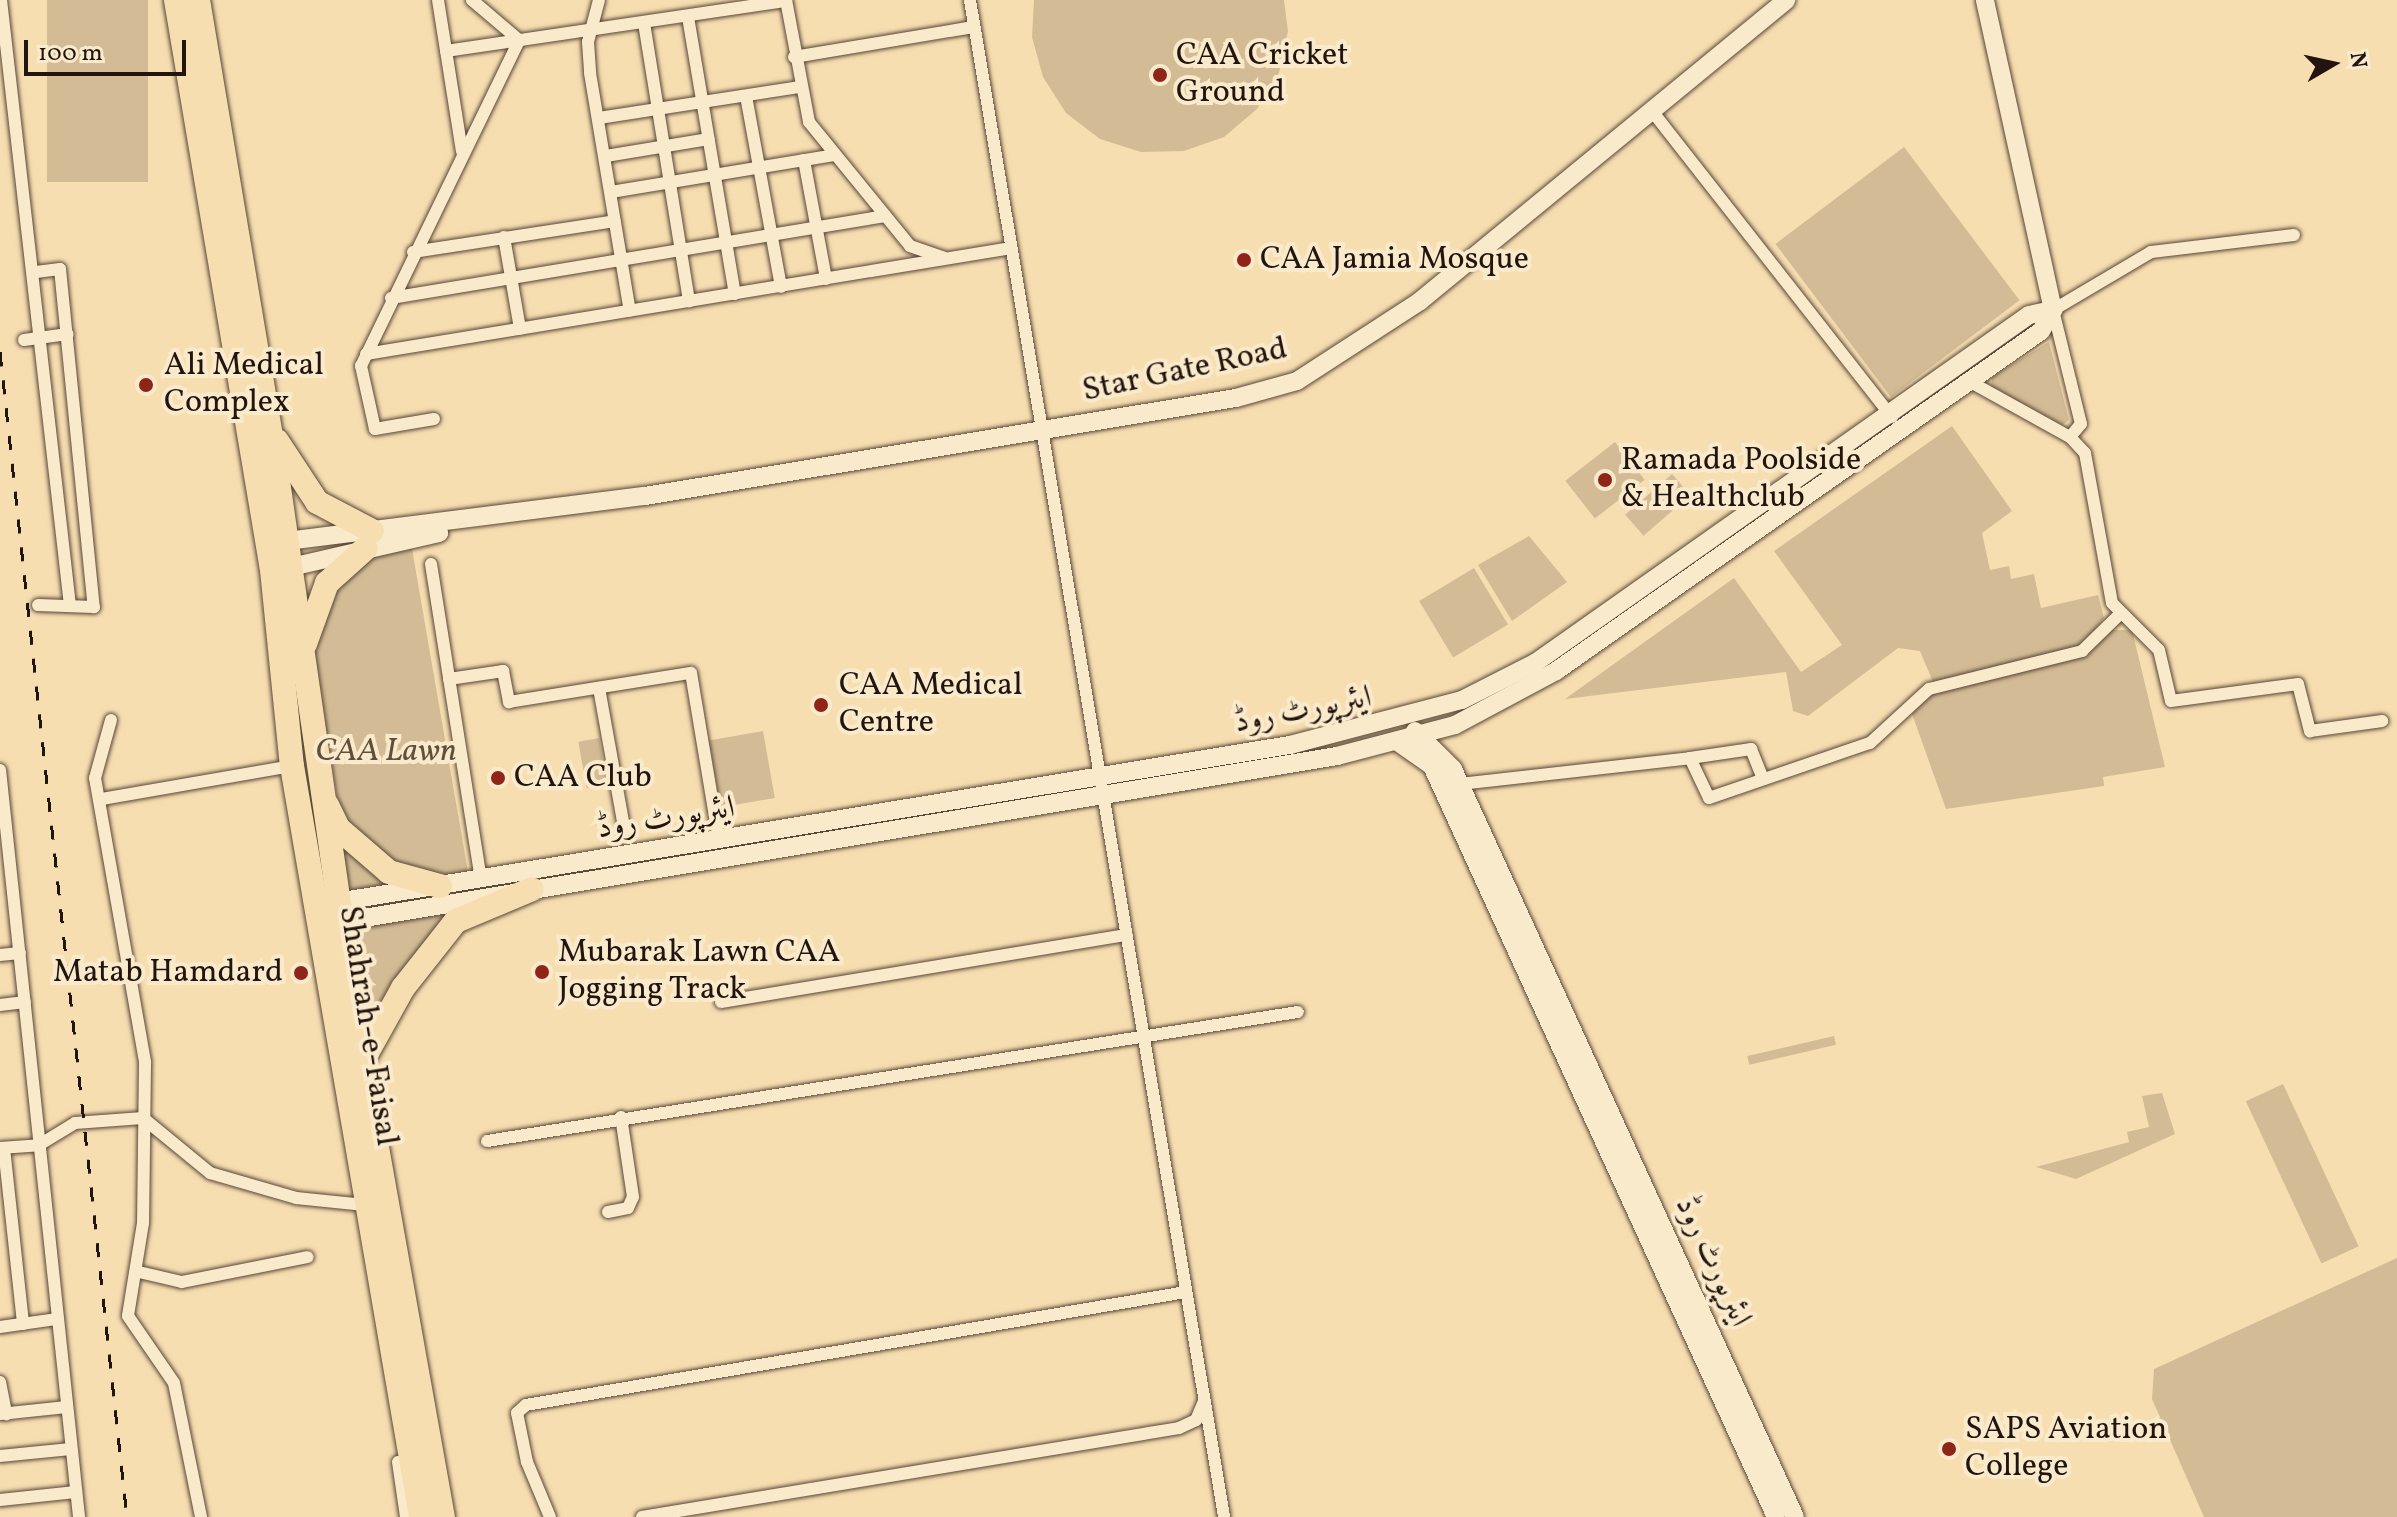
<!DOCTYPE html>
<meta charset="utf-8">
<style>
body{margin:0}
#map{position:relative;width:2397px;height:1517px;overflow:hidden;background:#f7deb1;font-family:Vollkorn,Amiri,serif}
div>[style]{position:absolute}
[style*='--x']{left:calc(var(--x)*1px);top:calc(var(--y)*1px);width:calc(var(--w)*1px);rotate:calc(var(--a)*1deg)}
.green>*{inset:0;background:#d3bc95;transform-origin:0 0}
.roads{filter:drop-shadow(0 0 2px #574637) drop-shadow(0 0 2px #574637)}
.street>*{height:12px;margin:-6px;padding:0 6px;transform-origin:6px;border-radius:6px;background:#faeacc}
.secondary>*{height:18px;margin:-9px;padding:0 9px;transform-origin:9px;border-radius:9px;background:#faeacc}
.highway>*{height:24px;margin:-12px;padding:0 12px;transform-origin:12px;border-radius:12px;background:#f7deb1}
.rail>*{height:3px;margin-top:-1.5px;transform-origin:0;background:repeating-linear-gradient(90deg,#22140e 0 14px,transparent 0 28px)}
.dots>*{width:22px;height:22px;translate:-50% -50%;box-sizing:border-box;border:4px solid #faeacc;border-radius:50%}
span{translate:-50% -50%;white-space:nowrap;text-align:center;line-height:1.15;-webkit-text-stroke:8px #faeacc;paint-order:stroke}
.poi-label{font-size:32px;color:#22140e}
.left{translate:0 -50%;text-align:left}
.right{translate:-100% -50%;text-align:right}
.street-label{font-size:32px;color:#22140e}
.park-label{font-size:32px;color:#604f3d;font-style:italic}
.north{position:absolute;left:2293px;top:24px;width:80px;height:80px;-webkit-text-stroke:6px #faeacc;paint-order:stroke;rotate:81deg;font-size:22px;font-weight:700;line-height:32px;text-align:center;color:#22140e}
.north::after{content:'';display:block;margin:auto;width:28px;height:36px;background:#22140e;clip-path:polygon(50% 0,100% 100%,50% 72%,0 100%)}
.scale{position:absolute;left:24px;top:40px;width:162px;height:36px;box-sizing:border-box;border:4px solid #22140e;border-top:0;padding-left:10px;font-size:24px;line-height:28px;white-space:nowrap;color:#22140e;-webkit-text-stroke:6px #faeacc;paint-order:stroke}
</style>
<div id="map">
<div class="green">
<i style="left:47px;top:0;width:101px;height:182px"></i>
<i style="clip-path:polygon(1034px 0,1284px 0,1288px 31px,1279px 73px,1257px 109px,1224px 137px,1184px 151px,1141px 152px,1100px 139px,1066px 113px,1043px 77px,1032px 37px)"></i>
<i style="left:1904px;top:147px;width:192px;height:161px;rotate:53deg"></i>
<i style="clip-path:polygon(2049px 342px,2069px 420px,2062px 425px,1991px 387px,1992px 377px)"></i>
<i style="clip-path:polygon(1952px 426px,2012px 511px,1982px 533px,1990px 570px,2009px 566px,2011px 579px,2034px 574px,2041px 608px,2098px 595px,2104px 618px,2080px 649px,1933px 682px,1920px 651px,1898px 648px,1808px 716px,1793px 711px,1786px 672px,1565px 699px,1734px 578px,1801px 672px,1842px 645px,1774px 551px)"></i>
<i style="left:1615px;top:442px;width:48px;height:63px;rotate:52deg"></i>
<i style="left:1672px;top:474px;width:28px;height:62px;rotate:49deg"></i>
<i style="clip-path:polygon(1529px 536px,1567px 582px,1512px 621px,1478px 565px)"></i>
<i style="clip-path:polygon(411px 543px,468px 872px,447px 876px,385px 860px,340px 813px,313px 656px,334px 584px,362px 560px)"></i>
<i style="left:1474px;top:568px;width:66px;height:64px;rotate:59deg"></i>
<i style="clip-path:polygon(2108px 630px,2132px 630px,2165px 767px,2103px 777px,2104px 786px,1946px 809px,1911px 711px,1928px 695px,2084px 656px)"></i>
<i style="left:763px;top:731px;width:68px;height:55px;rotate:80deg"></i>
<i style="left:599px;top:738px;width:47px;height:21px;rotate:80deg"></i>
<i style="clip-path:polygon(339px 837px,400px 885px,344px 891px)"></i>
<i style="clip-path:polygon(460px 904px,371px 1017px,366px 1016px,354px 923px)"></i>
<i style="left:1834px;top:1036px;width:9px;height:89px;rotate:77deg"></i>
<i style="left:2283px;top:1084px;width:179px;height:41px;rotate:65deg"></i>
<i style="clip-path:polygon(2162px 1093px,2175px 1134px,2076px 1179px,2036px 1167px,2129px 1142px,2127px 1132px,2149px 1127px,2142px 1096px)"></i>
<i style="clip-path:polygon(2397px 1258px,2397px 1517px,2204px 1517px,2152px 1399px,2154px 1369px)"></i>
</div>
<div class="roads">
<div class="street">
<i style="--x:1;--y:0;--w:610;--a:83.5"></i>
<i style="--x:438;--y:0;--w:153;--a:81"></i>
<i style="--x:599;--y:0;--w:43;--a:104.7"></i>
<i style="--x:588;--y:42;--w:31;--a:86"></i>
<i style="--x:590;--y:73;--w:241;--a:80.5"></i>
<i style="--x:786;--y:0;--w:124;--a:79.3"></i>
<i style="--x:809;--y:122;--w:160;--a:50.8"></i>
<i style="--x:910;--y:246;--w:36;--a:19"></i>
<i style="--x:970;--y:0;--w:1538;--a:80.49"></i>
<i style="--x:688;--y:17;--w:281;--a:80.4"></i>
<i style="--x:644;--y:23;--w:282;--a:80.8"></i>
<i style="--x:446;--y:51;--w:344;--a:-8.4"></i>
<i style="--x:794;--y:57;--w:182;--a:-9.5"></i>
<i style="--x:746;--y:96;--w:194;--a:79.6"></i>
<i style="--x:1652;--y:111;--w:389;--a:51.9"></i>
<i style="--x:599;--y:118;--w:202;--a:-8.8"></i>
<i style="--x:606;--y:156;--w:104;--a:-9.4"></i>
<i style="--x:804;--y:160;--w:121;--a:79.5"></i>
<i style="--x:611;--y:192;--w:226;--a:-9.4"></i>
<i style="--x:504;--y:237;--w:93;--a:80.1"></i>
<i style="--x:413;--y:252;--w:204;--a:-8.7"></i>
<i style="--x:36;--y:272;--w:24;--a:-7"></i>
<i style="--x:60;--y:269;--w:340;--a:84.3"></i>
<i style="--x:94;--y:607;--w:56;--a:-178"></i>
<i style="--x:391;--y:298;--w:501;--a:-9.42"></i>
<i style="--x:24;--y:340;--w:44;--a:-7.8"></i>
<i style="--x:366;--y:354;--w:654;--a:-9.33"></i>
<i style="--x:1967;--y:380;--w:118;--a:29"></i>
<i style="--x:2070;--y:437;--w:22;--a:47"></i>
<i style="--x:2085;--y:453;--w:152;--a:79.8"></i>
<i style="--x:2112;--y:603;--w:66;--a:45"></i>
<i style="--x:2159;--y:650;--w:52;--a:76.8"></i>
<i style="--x:2171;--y:701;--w:128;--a:-7.6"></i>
<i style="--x:2298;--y:684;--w:49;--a:75.7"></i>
<i style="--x:2310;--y:731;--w:73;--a:-7.9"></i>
<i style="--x:434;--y:419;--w:60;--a:170.4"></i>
<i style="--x:375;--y:429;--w:65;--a:-102.5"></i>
<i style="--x:361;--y:366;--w:362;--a:-64.1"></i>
<i style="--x:519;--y:40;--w:62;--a:-139.6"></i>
<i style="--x:2070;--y:437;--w:17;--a:-50"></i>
<i style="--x:2081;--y:424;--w:117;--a:-103.8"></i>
<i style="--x:2053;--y:310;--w:114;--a:-30.6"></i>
<i style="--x:2151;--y:252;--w:144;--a:-6.8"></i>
<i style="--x:431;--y:564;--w:319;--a:81"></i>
<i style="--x:449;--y:679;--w:55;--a:-8.4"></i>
<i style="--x:503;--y:671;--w:32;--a:79"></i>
<i style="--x:509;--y:702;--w:184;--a:-9.1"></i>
<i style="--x:691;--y:673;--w:170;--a:80.5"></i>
<i style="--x:599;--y:688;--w:147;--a:79.8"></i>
<i style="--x:111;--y:720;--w:60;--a:105.4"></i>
<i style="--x:95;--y:778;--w:289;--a:80"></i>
<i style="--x:145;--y:1063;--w:160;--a:90.7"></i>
<i style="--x:143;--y:1223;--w:94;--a:99.2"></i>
<i style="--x:128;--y:1316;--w:81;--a:55.5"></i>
<i style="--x:174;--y:1383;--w:137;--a:78.6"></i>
<i style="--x:1690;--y:758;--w:62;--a:-8.4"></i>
<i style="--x:1751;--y:749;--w:32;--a:68"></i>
<i style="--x:0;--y:770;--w:751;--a:83.96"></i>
<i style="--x:1460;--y:784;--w:231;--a:-6.4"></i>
<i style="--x:1690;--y:758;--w:44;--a:64.6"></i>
<i style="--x:1709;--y:798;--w:170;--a:-18.9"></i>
<i style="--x:1870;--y:743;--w:80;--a:-42.5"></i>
<i style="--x:1929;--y:689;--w:158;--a:-13.9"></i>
<i style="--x:2082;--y:651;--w:53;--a:-44.2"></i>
<i style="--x:102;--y:799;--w:193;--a:-9.9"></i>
<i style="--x:0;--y:955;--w:20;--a:-6"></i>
<i style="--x:721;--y:1002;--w:411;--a:-9.4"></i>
<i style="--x:0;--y:1005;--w:25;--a:-7"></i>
<i style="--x:487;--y:1141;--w:821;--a:-9.04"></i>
<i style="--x:0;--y:1148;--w:39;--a:-4"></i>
<i style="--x:39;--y:1145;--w:42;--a:-31.4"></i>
<i style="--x:75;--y:1123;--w:68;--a:-4.2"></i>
<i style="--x:143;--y:1118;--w:87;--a:39.4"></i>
<i style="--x:210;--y:1173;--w:90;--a:16.2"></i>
<i style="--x:296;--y:1198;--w:69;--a:5.8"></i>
<i style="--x:4;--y:1148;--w:177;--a:83.8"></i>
<i style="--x:608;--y:1212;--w:20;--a:-11"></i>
<i style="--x:628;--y:1208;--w:12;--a:-66"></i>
<i style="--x:633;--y:1197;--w:81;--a:-98.5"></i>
<i style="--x:139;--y:1272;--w:44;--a:13.1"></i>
<i style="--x:182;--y:1282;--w:128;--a:-11.2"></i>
<i style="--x:0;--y:1327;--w:58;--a:-8"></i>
<i style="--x:0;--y:1382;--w:33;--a:79"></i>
<i style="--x:0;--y:1414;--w:67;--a:-6"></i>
<i style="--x:0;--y:1456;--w:71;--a:-5.6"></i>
<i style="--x:398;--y:1462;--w:56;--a:81.7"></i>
<i style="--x:0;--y:1500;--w:76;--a:-6"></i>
<i style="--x:550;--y:1517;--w:60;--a:-112.7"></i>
<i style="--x:527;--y:1462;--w:50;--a:-101.5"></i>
<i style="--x:517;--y:1413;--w:12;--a:-42"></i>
<i style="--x:526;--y:1405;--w:670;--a:-9.72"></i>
<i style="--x:642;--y:1517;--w:544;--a:-9.41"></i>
<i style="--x:1179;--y:1428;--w:19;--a:-25"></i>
<i style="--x:1196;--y:1420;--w:21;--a:-67"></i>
</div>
<div class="secondary">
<i style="--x:287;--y:541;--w:361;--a:-7.2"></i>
<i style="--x:645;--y:496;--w:599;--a:-9.42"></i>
<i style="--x:1236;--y:398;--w:63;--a:-15.6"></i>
<i style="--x:1297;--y:381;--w:147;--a:-33"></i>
<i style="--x:1420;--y:301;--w:474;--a:-39.4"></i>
<i style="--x:291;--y:567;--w:152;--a:-12.9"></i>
<i style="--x:1415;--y:731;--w:54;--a:45"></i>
<i style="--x:1453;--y:769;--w:822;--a:65.43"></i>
<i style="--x:1398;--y:742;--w:42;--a:35.2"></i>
<i style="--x:1432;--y:766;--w:826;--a:65.39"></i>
<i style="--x:337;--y:902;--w:966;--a:-9.36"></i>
<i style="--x:1290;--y:745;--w:178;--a:-14.7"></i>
<i style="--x:1462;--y:700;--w:82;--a:-26.9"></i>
<i style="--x:1535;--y:663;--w:604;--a:-35.16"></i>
<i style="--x:2029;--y:315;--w:25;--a:-12"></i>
<i style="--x:340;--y:922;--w:1011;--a:-9.45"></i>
<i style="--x:1337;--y:756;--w:122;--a:-14.7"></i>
<i style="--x:1455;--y:725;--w:115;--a:-28.1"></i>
<i style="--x:1556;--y:671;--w:592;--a:-35.03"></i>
<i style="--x:2041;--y:331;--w:24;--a:-60"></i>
<i style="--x:2053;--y:310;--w:317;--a:-102.4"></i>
</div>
<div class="highway">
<i style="--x:176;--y:0;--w:578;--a:80.44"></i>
<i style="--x:272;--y:570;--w:197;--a:84.2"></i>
<i style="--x:292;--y:766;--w:762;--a:80.25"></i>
<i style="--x:198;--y:0;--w:473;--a:80.5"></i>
<i style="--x:276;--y:467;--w:602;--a:81.79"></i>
<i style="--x:362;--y:1063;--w:461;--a:79.9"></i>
<i style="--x:277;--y:441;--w:73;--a:56.7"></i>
<i style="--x:317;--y:502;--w:62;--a:27.8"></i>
<i style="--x:305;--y:644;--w:65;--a:-70.2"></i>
<i style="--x:327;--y:583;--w:52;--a:-41.9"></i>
<i style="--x:327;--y:805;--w:25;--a:64"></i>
<i style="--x:338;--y:828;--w:67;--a:40.8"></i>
<i style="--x:389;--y:872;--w:53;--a:15.4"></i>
<i style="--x:362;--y:1062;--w:85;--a:-61"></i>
<i style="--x:403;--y:988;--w:85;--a:-51.7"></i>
<i style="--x:456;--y:921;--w:82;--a:-22.8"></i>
</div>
</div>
<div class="rail">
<i style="--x:0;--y:352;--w:1172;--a:83.78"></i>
</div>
<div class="dots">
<i style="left:1160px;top:75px;background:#8f2418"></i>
<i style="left:1244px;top:260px;background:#8f2418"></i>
<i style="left:146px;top:385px;background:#8f2418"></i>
<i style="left:1605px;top:480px;background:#8f2418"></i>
<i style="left:821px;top:705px;background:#8f2418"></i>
<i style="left:498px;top:778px;background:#8f2418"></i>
<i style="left:542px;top:972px;background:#8f2418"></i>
<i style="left:301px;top:973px;background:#8f2418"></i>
<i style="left:1949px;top:1449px;background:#8f2418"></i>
</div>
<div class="poi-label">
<span class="left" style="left:1176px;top:75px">CAA Cricket<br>Ground</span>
<span class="left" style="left:1260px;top:260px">CAA Jamia Mosque</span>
<span class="left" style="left:164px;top:385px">Ali Medical<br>Complex</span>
<span class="left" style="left:1621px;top:480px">Ramada Poolside<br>&amp; Healthclub</span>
<span class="left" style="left:839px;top:705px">CAA Medical<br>Centre</span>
<span class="left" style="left:514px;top:778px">CAA Club</span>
<span class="left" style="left:558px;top:972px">Mubarak Lawn CAA<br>Jogging Track</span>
<span class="right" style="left:283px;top:973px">Matab Hamdard</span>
<span class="left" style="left:1965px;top:1449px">SAPS Aviation<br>College</span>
</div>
<div class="street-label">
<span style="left:1185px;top:371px;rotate:-12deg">Star Gate Road</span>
<span style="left:1303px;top:711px;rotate:-11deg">ایئرپورٹ روڈ</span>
<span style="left:666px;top:819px;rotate:-9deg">ایئرپورٹ روڈ</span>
<span style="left:367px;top:1026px;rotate:81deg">Shahrah-e-Faisal</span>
<span style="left:1712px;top:1262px;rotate:65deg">ایئرپورٹ روڈ</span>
</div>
<div class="park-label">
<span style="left:386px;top:752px">CAA Lawn</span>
</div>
<div class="north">N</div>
<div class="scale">100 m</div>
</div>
